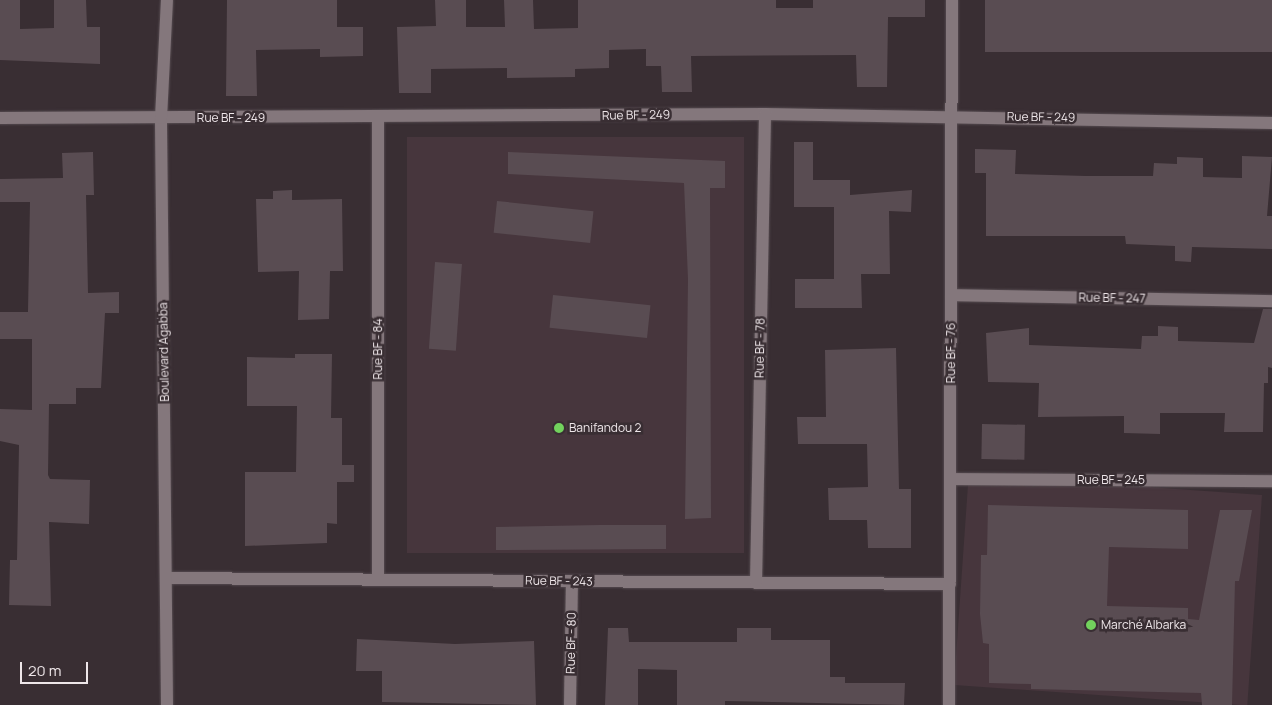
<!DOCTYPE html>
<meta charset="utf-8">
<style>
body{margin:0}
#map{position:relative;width:1272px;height:705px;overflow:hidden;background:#392e33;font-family:Manrope,sans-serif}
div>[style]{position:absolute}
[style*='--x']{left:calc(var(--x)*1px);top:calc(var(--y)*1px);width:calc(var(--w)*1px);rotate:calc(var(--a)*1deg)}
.built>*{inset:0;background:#47363d;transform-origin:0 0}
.building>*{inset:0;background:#594c52;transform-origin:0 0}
.roads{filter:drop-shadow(0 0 1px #564c51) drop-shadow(0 0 1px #564c51)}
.street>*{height:12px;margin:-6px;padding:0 6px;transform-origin:6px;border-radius:6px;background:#84777c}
.secondary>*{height:12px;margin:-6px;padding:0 6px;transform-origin:6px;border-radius:6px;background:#84777c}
.dots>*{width:14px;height:14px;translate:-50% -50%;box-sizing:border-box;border:2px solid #392e33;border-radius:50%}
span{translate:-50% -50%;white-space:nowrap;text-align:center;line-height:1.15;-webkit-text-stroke:5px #392e33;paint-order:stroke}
.street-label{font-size:12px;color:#eee6e9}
.poi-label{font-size:12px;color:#eee6e9}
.left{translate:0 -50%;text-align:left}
.scale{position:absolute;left:20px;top:662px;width:68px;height:22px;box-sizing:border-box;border:2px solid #eee6e9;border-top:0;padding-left:6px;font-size:15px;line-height:18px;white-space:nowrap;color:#eee6e9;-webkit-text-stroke:4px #392e33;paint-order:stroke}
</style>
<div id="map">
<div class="built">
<i style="left:407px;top:137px;width:337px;height:416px"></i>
<i style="left:1262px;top:495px;width:211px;height:294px;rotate:94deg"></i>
</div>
<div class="building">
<i style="clip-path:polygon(0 0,20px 0,20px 29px,54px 28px,54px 0,86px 0,87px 27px,100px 27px,100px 64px,0 60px)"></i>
<i style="clip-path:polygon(227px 0,337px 0,337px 27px,363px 27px,363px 56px,320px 57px,320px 49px,256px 50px,257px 96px,226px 96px)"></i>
<i style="clip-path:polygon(435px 0,466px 0,466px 27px,505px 27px,504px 0,533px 0,534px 29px,578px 28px,578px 0,776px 0,776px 8px,813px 8px,813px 0,925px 0,925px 17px,888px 17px,887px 87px,857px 87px,856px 55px,691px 56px,692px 92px,662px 92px,661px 66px,646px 66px,646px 49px,609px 50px,609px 68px,575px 69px,575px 77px,507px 78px,507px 68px,431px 69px,431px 93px,399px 93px,397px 27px,436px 26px)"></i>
<i style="left:985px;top:0;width:287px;height:52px"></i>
<i style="clip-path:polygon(794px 142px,813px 142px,813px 180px,850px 180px,850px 195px,912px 190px,911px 212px,889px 211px,890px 274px,861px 274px,862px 308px,795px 308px,795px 279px,834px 279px,834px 207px,794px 207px)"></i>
<i style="clip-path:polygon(975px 149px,1016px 150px,1015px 174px,1086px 176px,1153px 176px,1154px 163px,1177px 164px,1177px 157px,1203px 158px,1203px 177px,1242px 178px,1242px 156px,1272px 157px,1267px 216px,1272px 216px,1272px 249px,1192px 247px,1191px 262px,1175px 261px,1175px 246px,1126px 244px,1125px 236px,986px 236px,986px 173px,975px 173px)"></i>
<i style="clip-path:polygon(93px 152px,94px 195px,86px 195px,88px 293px,119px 292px,119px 313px,105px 313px,101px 388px,76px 388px,76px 404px,49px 404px,48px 475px,50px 479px,90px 480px,89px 524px,49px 522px,51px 606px,9px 605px,10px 560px,17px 560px,19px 445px,0 441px,0 409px,32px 410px,32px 339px,0 339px,0 312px,28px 312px,30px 202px,0 202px,0 179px,63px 178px,62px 153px)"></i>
<i style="clip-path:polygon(508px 152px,725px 161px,725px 188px,710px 188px,711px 518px,685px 519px,688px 279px,684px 183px,508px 174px)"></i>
<i style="clip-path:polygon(292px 190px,292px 200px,342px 199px,343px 271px,330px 271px,329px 319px,298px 320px,299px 271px,258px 272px,256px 199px,273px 199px,273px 191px)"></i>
<i style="left:497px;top:201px;width:97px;height:32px;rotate:6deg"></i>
<i style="left:435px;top:262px;width:27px;height:87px;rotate:4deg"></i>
<i style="left:553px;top:295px;width:98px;height:33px;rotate:6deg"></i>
<i style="clip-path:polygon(1263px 309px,1272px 309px,1272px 368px,1268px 367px,1268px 383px,1264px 383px,1263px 432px,1224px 432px,1225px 413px,1160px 413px,1160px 434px,1124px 433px,1124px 416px,1038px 417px,1039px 383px,988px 382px,986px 333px,1029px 328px,1029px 345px,1141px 349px,1142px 336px,1158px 336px,1158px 326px,1178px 327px,1178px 341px,1254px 343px)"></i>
<i style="clip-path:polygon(896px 348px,899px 489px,911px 489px,911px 548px,868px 548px,867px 520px,829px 520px,828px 488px,868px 487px,867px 444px,798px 444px,797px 417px,826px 417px,825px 350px)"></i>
<i style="clip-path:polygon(295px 354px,332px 354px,331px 418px,342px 418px,342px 465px,354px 465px,354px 482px,337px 482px,337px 524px,327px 523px,327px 543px,245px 546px,245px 472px,296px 472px,297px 406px,247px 406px,247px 357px,295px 358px)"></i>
<i style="left:982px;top:424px;width:43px;height:35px;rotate:1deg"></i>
<i style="clip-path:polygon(988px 505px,1188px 510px,1188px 549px,1109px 547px,1107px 606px,1188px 608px,1188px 619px,1199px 620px,1220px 510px,1252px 510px,1239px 581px,1235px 581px,1232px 705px,1202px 705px,1201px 693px,1031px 689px,1031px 684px,989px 683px,989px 644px,983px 643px,980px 614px,981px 555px,987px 555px)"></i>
<i style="clip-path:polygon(599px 525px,666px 525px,666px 549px,496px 550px,496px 527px)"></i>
<i style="clip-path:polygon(608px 628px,628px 628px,629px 642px,737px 642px,737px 628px,771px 628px,771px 640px,830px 640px,830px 677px,845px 677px,845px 683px,905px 683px,904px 705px,725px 701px,725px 705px,677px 705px,677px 670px,638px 669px,638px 705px,605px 705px)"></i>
<i style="clip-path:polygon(357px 639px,455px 644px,534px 641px,536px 705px,382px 702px,382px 671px,356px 671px)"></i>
</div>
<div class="roads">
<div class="street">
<i style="--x:0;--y:118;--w:765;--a:-0.3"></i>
<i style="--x:765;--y:114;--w:507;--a:1.02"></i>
<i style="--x:378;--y:118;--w:461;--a:90"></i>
<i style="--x:951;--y:295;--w:321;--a:1.1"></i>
<i style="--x:951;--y:479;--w:321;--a:0.4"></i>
<i style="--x:167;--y:578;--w:783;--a:0.44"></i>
<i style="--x:756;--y:583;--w:469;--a:-88.9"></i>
<i style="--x:570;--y:705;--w:124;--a:-89.1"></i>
<i style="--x:949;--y:705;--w:705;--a:-89.76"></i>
</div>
<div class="secondary">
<i style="--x:167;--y:705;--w:587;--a:-90.59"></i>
<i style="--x:161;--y:118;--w:118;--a:-87.1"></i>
</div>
</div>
<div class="dots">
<i style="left:559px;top:428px;background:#72d25d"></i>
<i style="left:1091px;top:625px;background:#72d25d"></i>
</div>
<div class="street-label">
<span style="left:636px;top:115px;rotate:-1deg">Rue BF - 249</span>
<span style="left:1041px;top:117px;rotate:1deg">Rue BF - 249</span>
<span style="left:231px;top:118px">Rue BF - 249</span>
<span style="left:1112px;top:298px;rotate:1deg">Rue BF - 247</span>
<span style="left:760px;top:348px;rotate:-89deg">Rue BF - 78</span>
<span style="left:378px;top:349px;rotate:-90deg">Rue BF - 84</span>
<span style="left:164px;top:352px;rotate:-91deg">Boulevard Agabba</span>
<span style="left:951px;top:353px;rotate:-90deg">Rue BF - 76</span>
<span style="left:1111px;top:480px">Rue BF - 245</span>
<span style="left:559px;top:581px;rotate:1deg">Rue BF - 243</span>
<span style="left:571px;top:643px;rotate:-89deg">Rue BF - 80</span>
</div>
<div class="poi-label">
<span class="left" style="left:569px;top:428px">Banifandou 2</span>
<span class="left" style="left:1101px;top:625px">Marché Albarka</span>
</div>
<div class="scale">20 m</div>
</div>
